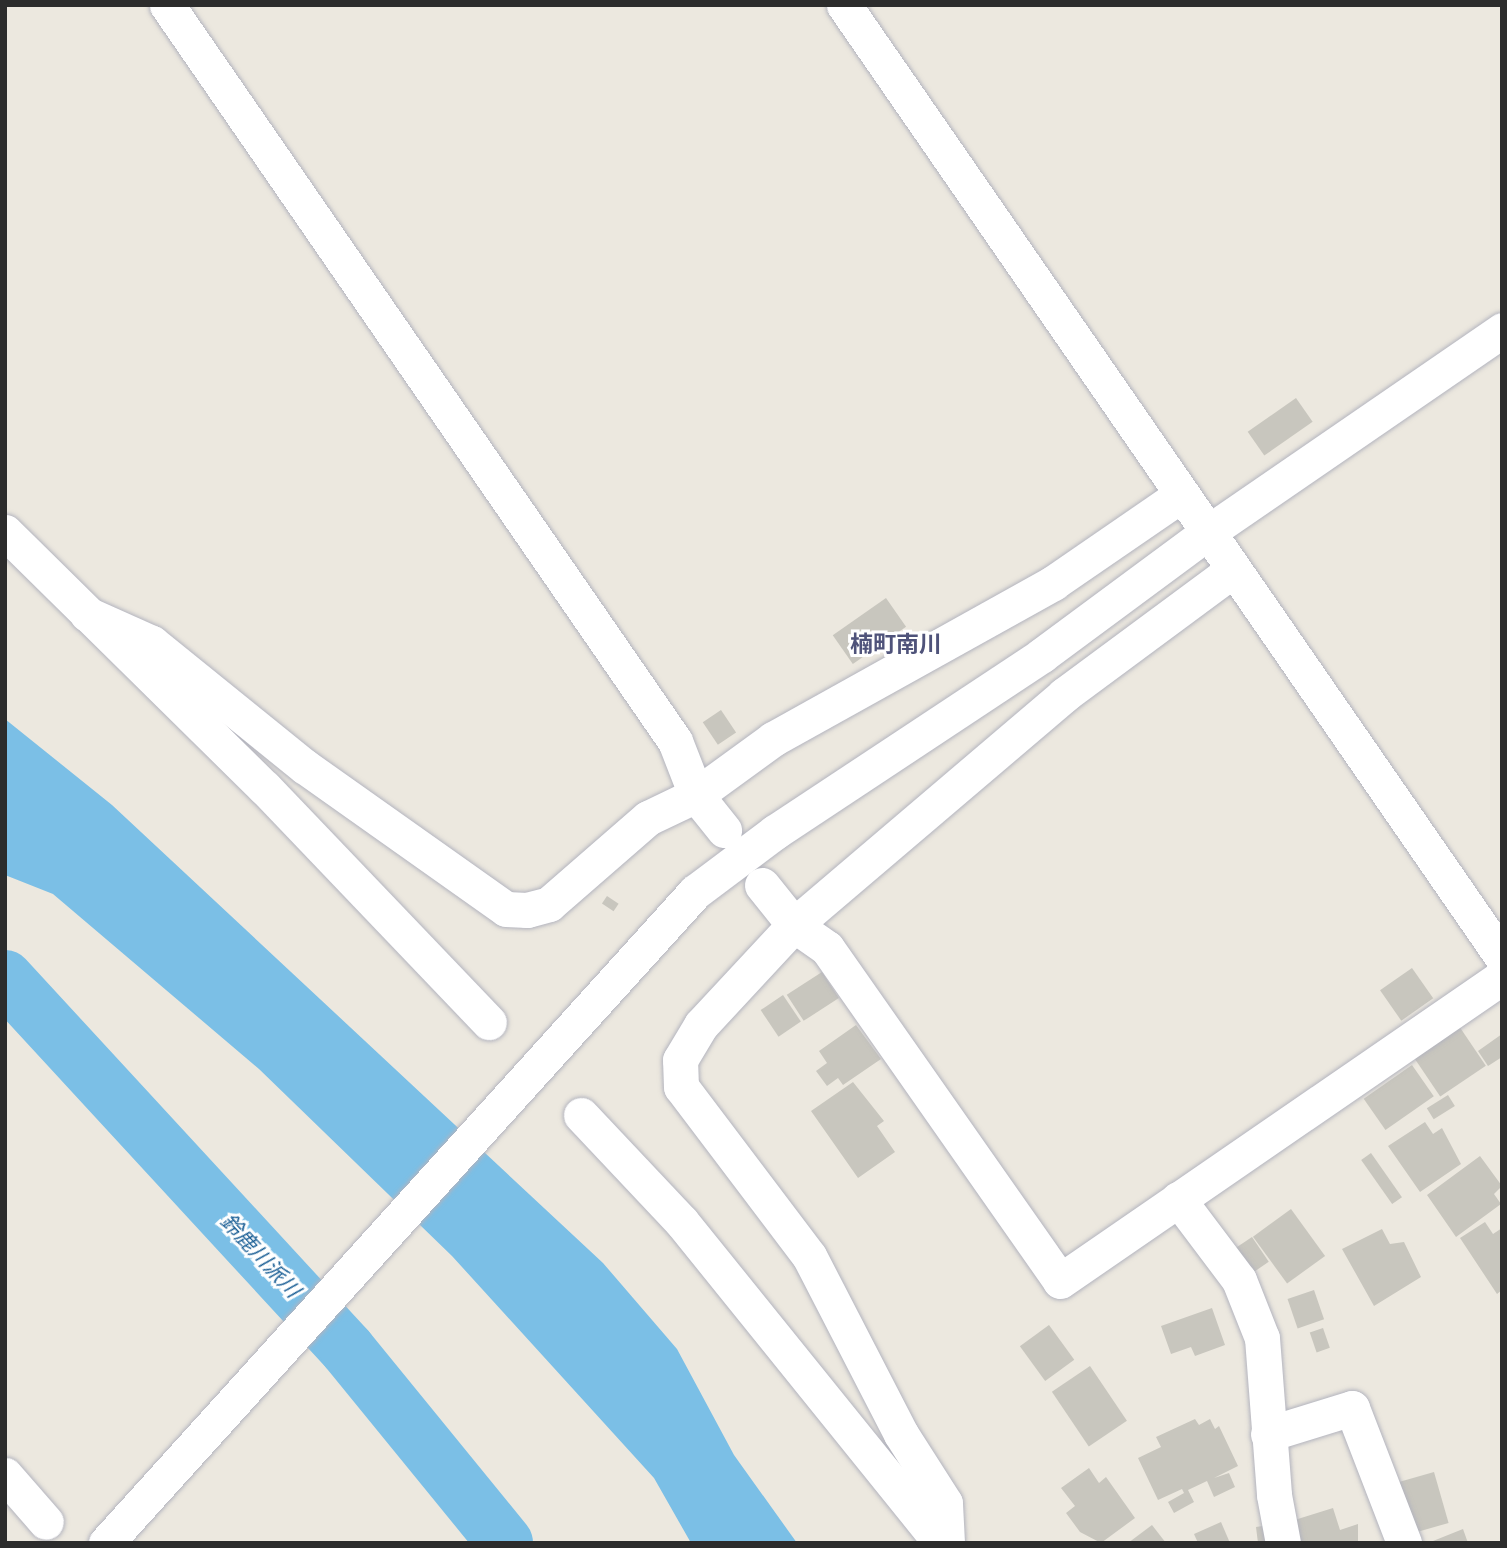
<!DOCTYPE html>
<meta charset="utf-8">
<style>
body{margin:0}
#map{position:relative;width:1507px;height:1548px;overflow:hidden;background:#ece8df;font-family:Manrope,"Noto Sans JP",sans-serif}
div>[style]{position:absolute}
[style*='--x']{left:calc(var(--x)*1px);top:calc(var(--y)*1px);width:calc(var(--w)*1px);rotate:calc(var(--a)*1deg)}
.water>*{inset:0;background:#7bbfe6}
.river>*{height:56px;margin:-28px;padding:0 28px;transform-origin:28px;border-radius:28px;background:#7bbfe6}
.building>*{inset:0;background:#c8c6be;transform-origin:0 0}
.roads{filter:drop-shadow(0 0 2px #b3b4be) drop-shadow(0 0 2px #b3b4be)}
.minor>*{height:35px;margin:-17.5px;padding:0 17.5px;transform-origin:17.5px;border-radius:17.5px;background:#fff}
span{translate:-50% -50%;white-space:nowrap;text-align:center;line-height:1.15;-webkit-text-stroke:6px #fff;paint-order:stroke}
.water-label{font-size:21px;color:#185d94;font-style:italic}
.quarter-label{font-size:23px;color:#4f537a;font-weight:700}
.frame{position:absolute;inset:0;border:7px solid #2c2c2c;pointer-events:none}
</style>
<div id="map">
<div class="water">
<i style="clip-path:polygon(5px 719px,112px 805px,603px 1263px,677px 1349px,734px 1455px,797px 1543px,691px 1543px,654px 1478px,452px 1256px,259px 1069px,53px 894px,5px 875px)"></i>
</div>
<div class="river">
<i style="--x:5;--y:978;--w:505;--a:47.33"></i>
<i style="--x:347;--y:1349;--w:250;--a:50.8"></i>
</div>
<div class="building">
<i style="left:1296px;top:398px;width:29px;height:59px;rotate:55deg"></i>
<i style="left:886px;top:598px;width:35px;height:65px;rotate:55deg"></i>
<i style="left:721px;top:710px;width:27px;height:22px;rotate:56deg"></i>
<i style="left:607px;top:896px;width:14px;height:9px;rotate:34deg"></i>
<i style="left:1412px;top:968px;width:37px;height:39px;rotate:55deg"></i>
<i style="left:822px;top:972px;width:31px;height:42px;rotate:57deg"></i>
<i style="left:783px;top:995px;width:32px;height:27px;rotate:56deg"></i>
<i style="clip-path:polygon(856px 1025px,881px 1059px,843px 1085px,838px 1078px,827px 1086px,816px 1071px,827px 1063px,819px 1051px)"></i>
<i style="left:1459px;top:1026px;width:48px;height:55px;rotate:56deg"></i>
<i style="clip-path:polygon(1502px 1034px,1502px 1057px,1488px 1066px,1478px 1051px)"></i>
<i style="left:1412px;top:1065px;width:38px;height:59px;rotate:55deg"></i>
<i style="clip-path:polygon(853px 1082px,884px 1121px,877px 1126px,895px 1152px,858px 1178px,811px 1111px)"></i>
<i style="left:1448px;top:1095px;width:13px;height:25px;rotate:58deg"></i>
<i style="clip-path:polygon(1425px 1122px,1433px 1134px,1442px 1128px,1461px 1164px,1420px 1192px,1388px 1146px)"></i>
<i style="left:1371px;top:1153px;width:54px;height:12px;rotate:55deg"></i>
<i style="clip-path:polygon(1480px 1156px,1502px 1186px,1494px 1194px,1501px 1204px,1456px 1237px,1427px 1195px)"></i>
<i style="left:1291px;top:1209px;width:58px;height:47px;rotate:54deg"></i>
<i style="clip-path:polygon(1485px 1222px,1493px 1234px,1502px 1228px,1502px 1290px,1497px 1294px,1460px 1238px)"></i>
<i style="clip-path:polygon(1382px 1229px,1390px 1244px,1404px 1242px,1421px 1277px,1374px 1306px,1342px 1249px)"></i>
<i style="left:1252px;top:1237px;width:30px;height:22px;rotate:56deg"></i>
<i style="left:1314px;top:1290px;width:31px;height:28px;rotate:71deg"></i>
<i style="clip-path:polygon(1212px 1308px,1225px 1345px,1195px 1356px,1191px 1347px,1171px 1354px,1161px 1326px)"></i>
<i style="left:1049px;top:1325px;width:43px;height:36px;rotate:54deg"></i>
<i style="left:1323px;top:1328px;width:21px;height:14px;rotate:71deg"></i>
<i style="left:1090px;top:1366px;width:66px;height:46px;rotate:56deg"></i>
<i style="clip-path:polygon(1195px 1419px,1199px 1425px,1210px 1419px,1215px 1429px,1219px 1426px,1238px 1466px,1214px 1478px,1229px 1473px,1235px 1487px,1214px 1497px,1207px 1481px,1188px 1490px,1194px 1502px,1174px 1513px,1168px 1502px,1184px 1493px,1182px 1489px,1158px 1500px,1138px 1458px,1161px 1447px,1156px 1437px)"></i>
<i style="clip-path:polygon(1089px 1468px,1099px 1483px,1106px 1477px,1135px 1518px,1101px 1543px,1080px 1532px,1066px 1513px,1075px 1506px,1061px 1488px)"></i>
<i style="left:1434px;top:1472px;width:53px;height:41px;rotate:74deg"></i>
<i style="clip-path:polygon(1333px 1508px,1340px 1530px,1358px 1524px,1358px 1543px,1291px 1543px,1285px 1523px)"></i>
<i style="clip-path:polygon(1221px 1522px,1230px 1543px,1198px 1543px,1194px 1534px)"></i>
<i style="clip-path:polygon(1152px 1525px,1166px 1543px,1128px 1543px)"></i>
<i style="clip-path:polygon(1269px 1525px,1272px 1543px,1258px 1543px,1256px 1527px)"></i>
<i style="clip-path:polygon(1463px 1529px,1468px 1543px,1428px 1543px)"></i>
</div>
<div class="roads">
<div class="minor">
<i style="--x:167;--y:5;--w:894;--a:55.39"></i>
<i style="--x:675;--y:741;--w:58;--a:68.7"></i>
<i style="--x:696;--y:795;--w:45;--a:51.3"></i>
<i style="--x:844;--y:5;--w:1157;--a:55.35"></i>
<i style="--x:5;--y:532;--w:365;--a:44.6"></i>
<i style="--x:265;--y:788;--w:324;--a:46.3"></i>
<i style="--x:87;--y:614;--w:71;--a:24"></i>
<i style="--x:152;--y:643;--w:196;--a:39"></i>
<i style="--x:304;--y:766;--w:247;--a:35.3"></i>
<i style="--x:506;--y:909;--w:21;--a:3"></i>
<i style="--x:527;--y:910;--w:23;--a:-15"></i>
<i style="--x:549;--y:904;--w:131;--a:-41"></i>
<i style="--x:648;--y:818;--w:53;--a:-25.6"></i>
<i style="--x:696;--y:795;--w:95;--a:-36"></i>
<i style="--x:773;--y:739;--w:321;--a:-29.1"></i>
<i style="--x:1053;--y:583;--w:155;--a:-34.5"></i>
<i style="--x:762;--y:885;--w:51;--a:51.3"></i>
<i style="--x:794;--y:925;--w:40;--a:34.9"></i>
<i style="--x:827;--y:948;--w:406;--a:55"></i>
<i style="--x:1060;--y:1281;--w:536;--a:-34.52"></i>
<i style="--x:581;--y:1115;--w:146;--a:46.7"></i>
<i style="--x:681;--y:1221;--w:414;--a:51.1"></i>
<i style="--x:1178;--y:1199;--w:101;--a:53"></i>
<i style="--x:1239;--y:1280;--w:62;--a:68.4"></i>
<i style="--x:1262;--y:1338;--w:157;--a:85.6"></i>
<i style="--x:1274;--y:1495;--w:49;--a:79.4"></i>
<i style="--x:1268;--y:1434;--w:88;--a:-17.2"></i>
<i style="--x:1352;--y:1408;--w:145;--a:68.9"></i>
<i style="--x:5;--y:1475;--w:62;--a:48.9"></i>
<i style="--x:106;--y:1543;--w:878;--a:-47.86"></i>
<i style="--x:695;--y:892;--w:100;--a:-36.9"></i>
<i style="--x:775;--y:832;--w:320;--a:-33.5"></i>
<i style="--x:1042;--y:655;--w:205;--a:-36.5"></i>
<i style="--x:1207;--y:533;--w:358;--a:-34.5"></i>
<i style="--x:947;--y:1543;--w:40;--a:-92.9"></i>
<i style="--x:945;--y:1503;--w:82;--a:-122.5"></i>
<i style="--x:901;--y:1434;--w:200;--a:-117.3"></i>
<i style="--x:809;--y:1256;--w:212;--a:-127.1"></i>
<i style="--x:681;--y:1087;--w:27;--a:-92"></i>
<i style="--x:680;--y:1060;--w:41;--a:-59"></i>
<i style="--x:701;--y:1025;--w:137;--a:-47.1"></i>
<i style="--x:794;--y:925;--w:355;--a:-40.4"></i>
<i style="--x:1064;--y:695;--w:210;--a:-36.5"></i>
</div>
</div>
<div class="water-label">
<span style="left:261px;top:1255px;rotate:47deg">鈴鹿川派川</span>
</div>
<div class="quarter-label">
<span style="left:896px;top:643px">楠町南川</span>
</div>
<div class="frame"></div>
</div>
